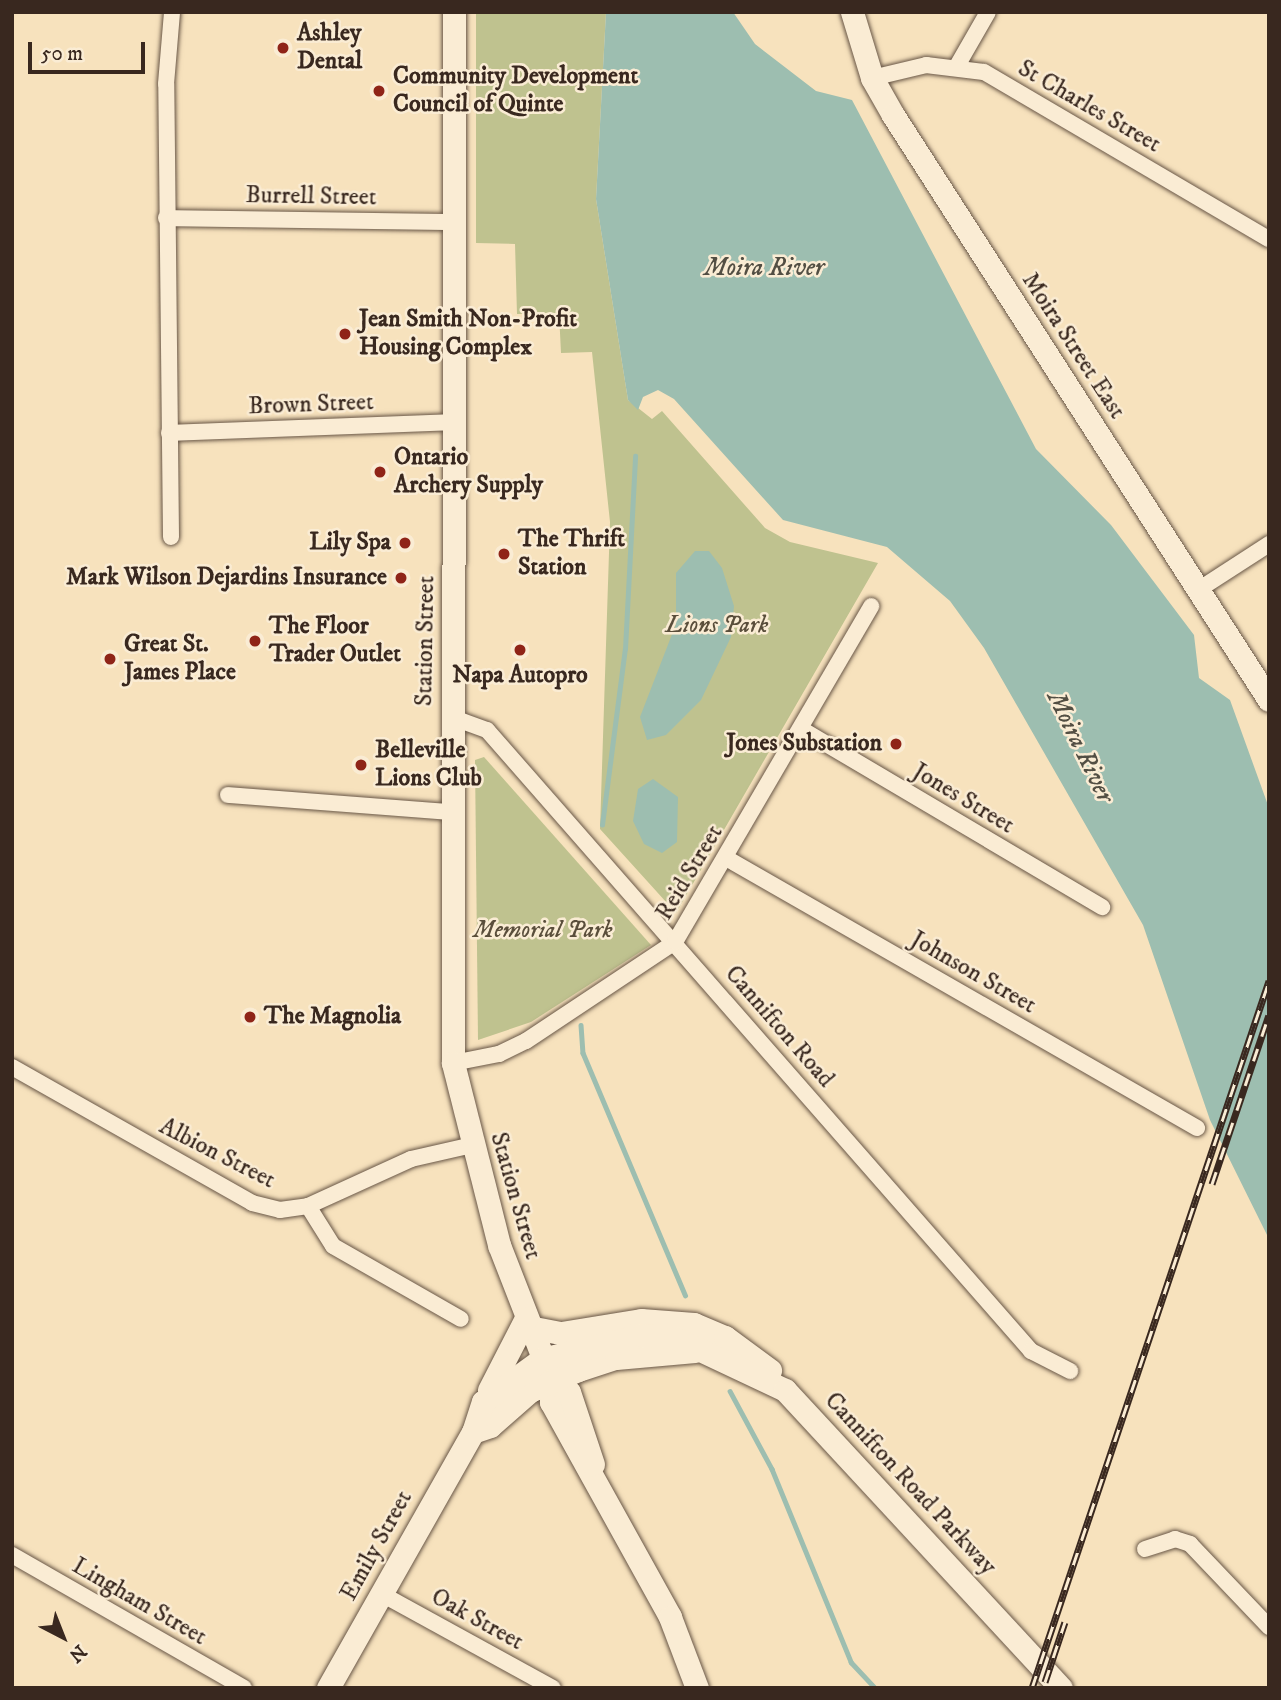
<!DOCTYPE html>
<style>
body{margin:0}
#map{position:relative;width:1281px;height:1700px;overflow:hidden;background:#f7e2bd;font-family:"IM FELL DW Pica",serif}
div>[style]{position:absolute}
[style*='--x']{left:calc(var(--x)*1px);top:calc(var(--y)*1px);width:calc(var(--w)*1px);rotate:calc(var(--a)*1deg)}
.green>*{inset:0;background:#bfc28f}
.water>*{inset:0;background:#9dbeb0}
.stream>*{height:4.5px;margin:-2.25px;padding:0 2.25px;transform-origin:2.25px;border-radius:2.25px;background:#9dbeb0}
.roads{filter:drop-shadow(0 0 2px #685646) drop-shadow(0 0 2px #685646)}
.street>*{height:16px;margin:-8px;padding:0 8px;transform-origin:8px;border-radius:8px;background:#faecd4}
.secondary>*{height:23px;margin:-11.5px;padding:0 11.5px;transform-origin:11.5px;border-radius:11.5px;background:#faecd4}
.rail>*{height:7px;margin-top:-3.5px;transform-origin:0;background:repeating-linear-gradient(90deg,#faecd4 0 13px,#39281f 0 26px);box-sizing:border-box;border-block:2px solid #39281f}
.dots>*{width:19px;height:19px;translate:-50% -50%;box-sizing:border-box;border:4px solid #faecd4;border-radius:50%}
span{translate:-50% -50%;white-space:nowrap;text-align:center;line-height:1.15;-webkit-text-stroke:5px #faecd4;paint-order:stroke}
.poi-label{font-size:24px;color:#39281f;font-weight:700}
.left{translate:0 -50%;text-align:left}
.right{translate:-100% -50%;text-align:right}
.street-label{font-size:24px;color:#39281f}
.park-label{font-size:24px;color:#5a4e3b;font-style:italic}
.water-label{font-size:26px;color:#524e43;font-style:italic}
.frame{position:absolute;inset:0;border:14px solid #39281f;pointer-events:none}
.north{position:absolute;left:28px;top:1602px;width:70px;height:70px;-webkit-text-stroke:5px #faecd4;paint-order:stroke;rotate:138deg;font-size:19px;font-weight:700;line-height:28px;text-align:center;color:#39281f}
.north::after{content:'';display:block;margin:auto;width:24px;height:32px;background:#39281f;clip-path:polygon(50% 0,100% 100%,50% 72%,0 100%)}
.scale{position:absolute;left:28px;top:42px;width:117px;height:32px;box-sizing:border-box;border:4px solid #39281f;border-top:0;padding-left:9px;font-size:21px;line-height:24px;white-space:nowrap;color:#39281f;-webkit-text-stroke:5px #faecd4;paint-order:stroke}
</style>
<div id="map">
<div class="green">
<i style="clip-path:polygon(476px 12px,606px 12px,596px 199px,628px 400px,652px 419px,662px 411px,765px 528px,790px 542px,878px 563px,676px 913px,600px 829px,610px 522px,592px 352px,561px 353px,559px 313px,517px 314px,515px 244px,476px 243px)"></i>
<i style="clip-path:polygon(484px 757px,651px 945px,531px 1022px,478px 1040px,475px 760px)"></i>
</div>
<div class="water">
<i style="clip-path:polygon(606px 12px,733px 12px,755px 44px,816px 91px,852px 100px,1036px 449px,1111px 525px,1194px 635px,1199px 678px,1230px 700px,1269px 808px,1269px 1239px,1210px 1120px,1143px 925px,984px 648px,950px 601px,887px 547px,783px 520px,674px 399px,658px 390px,643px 397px,638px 410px,628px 400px,596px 199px)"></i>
<i style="clip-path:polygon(695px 551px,709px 551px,722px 568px,734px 606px,731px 637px,701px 700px,666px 735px,647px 740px,640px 717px,676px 624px,676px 573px)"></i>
<i style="clip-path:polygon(653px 779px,678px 797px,677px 842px,662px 853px,644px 844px,633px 821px,638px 789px)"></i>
</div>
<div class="stream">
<i style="--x:602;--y:825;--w:177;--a:-82.6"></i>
<i style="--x:625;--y:649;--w:193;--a:-87"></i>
<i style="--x:581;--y:1025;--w:28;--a:86"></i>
<i style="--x:583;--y:1053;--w:263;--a:67.1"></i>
<i style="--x:730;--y:1391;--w:89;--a:61.7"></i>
<i style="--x:772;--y:1469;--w:209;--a:67.7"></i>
<i style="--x:851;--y:1662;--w:35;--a:47"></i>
</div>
<div class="roads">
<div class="street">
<i style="--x:957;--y:66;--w:62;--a:-60.1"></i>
<i style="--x:872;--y:78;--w:56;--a:-13.5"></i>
<i style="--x:926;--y:65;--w:58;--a:6.9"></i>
<i style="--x:984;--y:72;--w:330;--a:30.4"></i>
<i style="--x:166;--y:218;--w:290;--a:0.8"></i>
<i style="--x:169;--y:433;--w:286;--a:-2.2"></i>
<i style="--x:171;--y:537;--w:453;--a:-90.6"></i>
<i style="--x:166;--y:84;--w:72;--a:-85.2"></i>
<i style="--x:1198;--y:590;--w:85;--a:-32.9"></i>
<i style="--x:451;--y:717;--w:38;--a:20"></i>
<i style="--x:487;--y:730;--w:826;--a:48.78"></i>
<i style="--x:1031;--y:1351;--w:44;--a:27.1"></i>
<i style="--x:801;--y:729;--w:350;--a:30.6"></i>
<i style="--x:228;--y:795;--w:222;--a:4.4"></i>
<i style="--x:726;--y:858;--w:543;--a:29.82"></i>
<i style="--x:453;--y:1063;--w:47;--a:-11.1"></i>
<i style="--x:499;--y:1054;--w:30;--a:-26"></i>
<i style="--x:526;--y:1041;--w:179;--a:-33.6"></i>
<i style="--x:675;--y:942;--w:389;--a:-59.7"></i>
<i style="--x:12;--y:1067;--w:276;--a:29.5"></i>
<i style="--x:252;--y:1203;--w:29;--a:14"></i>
<i style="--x:280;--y:1210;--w:28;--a:-8"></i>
<i style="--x:308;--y:1206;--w:113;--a:-24.5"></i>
<i style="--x:411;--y:1159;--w:63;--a:-12.9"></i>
<i style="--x:308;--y:1206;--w:47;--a:58"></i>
<i style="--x:333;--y:1246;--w:147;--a:29.7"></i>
<i style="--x:1145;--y:1549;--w:32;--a:-18"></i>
<i style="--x:1175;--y:1539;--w:16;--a:18"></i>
<i style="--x:1190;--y:1544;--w:115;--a:46.4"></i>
<i style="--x:12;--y:1555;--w:267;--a:29.8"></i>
<i style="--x:380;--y:1593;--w:197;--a:28.8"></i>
</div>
<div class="secondary">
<i style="--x:454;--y:12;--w:1051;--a:90.05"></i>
<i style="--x:453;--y:1063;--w:188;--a:75.8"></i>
<i style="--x:499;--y:1245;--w:146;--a:68.7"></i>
<i style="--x:552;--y:1381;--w:21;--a:93"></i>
<i style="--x:551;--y:1402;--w:246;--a:61"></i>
<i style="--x:670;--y:1617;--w:76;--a:69.2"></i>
<i style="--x:852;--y:12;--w:69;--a:73.1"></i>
<i style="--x:872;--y:78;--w:43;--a:60.4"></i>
<i style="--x:893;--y:115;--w:695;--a:57.27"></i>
<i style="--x:529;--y:1327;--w:33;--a:11"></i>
<i style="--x:561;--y:1333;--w:81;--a:-9.2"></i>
<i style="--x:641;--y:1320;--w:53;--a:4.3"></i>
<i style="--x:694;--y:1324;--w:34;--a:23"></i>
<i style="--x:725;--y:1337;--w:56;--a:36.3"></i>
<i style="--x:552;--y:1381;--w:20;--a:33"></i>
<i style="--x:569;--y:1392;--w:76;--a:71.6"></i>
<i style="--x:489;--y:1390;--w:81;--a:-62.8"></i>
<i style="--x:473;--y:1432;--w:18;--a:-19"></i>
<i style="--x:490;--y:1426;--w:53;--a:-41.2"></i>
<i style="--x:530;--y:1391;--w:52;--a:-23.6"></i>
<i style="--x:578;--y:1370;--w:40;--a:-18"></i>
<i style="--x:616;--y:1358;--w:79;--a:-5.1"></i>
<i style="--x:328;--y:1688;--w:294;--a:-60.5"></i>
<i style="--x:473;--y:1432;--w:32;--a:-72"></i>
<i style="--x:483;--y:1402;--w:73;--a:-36.1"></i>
<i style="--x:542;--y:1359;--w:103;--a:-13.5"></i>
<i style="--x:642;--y:1335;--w:33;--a:5"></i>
<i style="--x:675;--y:1338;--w:122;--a:25.3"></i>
<i style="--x:785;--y:1390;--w:406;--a:47.2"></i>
</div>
</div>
<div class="rail">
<i style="--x:1212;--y:1184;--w:178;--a:-71.4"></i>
<i style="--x:1045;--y:1682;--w:63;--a:-71.6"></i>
<i style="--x:1032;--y:1688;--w:746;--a:-71.47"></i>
</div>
<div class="dots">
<i style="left:283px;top:48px;background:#8f2418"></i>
<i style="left:379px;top:91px;background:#8f2418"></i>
<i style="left:345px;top:334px;background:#8f2418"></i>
<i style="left:380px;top:472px;background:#8f2418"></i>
<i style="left:405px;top:543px;background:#8f2418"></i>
<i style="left:504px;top:554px;background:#8f2418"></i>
<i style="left:401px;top:578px;background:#8f2418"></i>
<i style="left:255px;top:641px;background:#8f2418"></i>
<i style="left:520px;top:650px;background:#8f2418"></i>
<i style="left:110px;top:659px;background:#8f2418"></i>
<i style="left:896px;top:744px;background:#8f2418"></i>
<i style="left:361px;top:765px;background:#8f2418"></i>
<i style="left:250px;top:1017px;background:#8f2418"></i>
</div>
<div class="poi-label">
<span class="left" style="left:297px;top:48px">Ashley<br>Dental</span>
<span class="left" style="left:393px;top:91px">Community Development<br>Council of Quinte</span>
<span class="left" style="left:359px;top:334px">Jean Smith Non-Profit<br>Housing Complex</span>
<span class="left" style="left:394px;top:472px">Ontario<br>Archery Supply</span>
<span class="left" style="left:518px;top:554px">The Thrift<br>Station</span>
<span class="right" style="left:391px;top:543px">Lily Spa</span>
<span class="right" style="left:387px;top:578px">Mark Wilson Dejardins Insurance</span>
<span class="left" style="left:269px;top:641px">The Floor<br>Trader Outlet</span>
<span class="left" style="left:124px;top:659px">Great St.<br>James Place</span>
<span style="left:520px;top:676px">Napa Autopro</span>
<span class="right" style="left:882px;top:744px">Jones Substation</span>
<span class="left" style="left:375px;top:765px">Belleville<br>Lions Club</span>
<span class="left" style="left:264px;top:1017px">The Magnolia</span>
</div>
<div class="street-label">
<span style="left:1089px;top:107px;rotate:30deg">St Charles Street</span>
<span style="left:311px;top:197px;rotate:1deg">Burrell Street</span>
<span style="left:1073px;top:346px;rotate:57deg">Moira Street East</span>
<span style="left:311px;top:405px;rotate:-2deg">Brown Street</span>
<span style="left:426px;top:641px;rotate:-89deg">Station Street</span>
<span style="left:963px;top:799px;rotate:31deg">Jones Street</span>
<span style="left:690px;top:873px;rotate:-59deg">Reid Street</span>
<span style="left:973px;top:973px;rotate:30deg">Johnson Street</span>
<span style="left:779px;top:1027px;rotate:49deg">Cannifton Road</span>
<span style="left:217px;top:1154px;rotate:27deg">Albion Street</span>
<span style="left:515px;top:1196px;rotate:74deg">Station Street</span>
<span style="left:910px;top:1484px;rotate:47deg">Cannifton Road Parkway</span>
<span style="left:377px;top:1546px;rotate:-61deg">Emily Street</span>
<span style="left:139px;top:1602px;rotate:30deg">Lingham Street</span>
<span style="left:477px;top:1620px;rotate:29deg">Oak Street</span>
</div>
<div class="park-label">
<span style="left:717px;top:626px">Lions Park</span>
<span style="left:543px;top:931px">Memorial Park</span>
</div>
<div class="water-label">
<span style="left:764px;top:268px">Moira River</span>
<span style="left:1080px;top:747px;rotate:64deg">Moira River</span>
</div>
<div class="frame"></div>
<div class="north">N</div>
<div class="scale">50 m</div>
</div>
